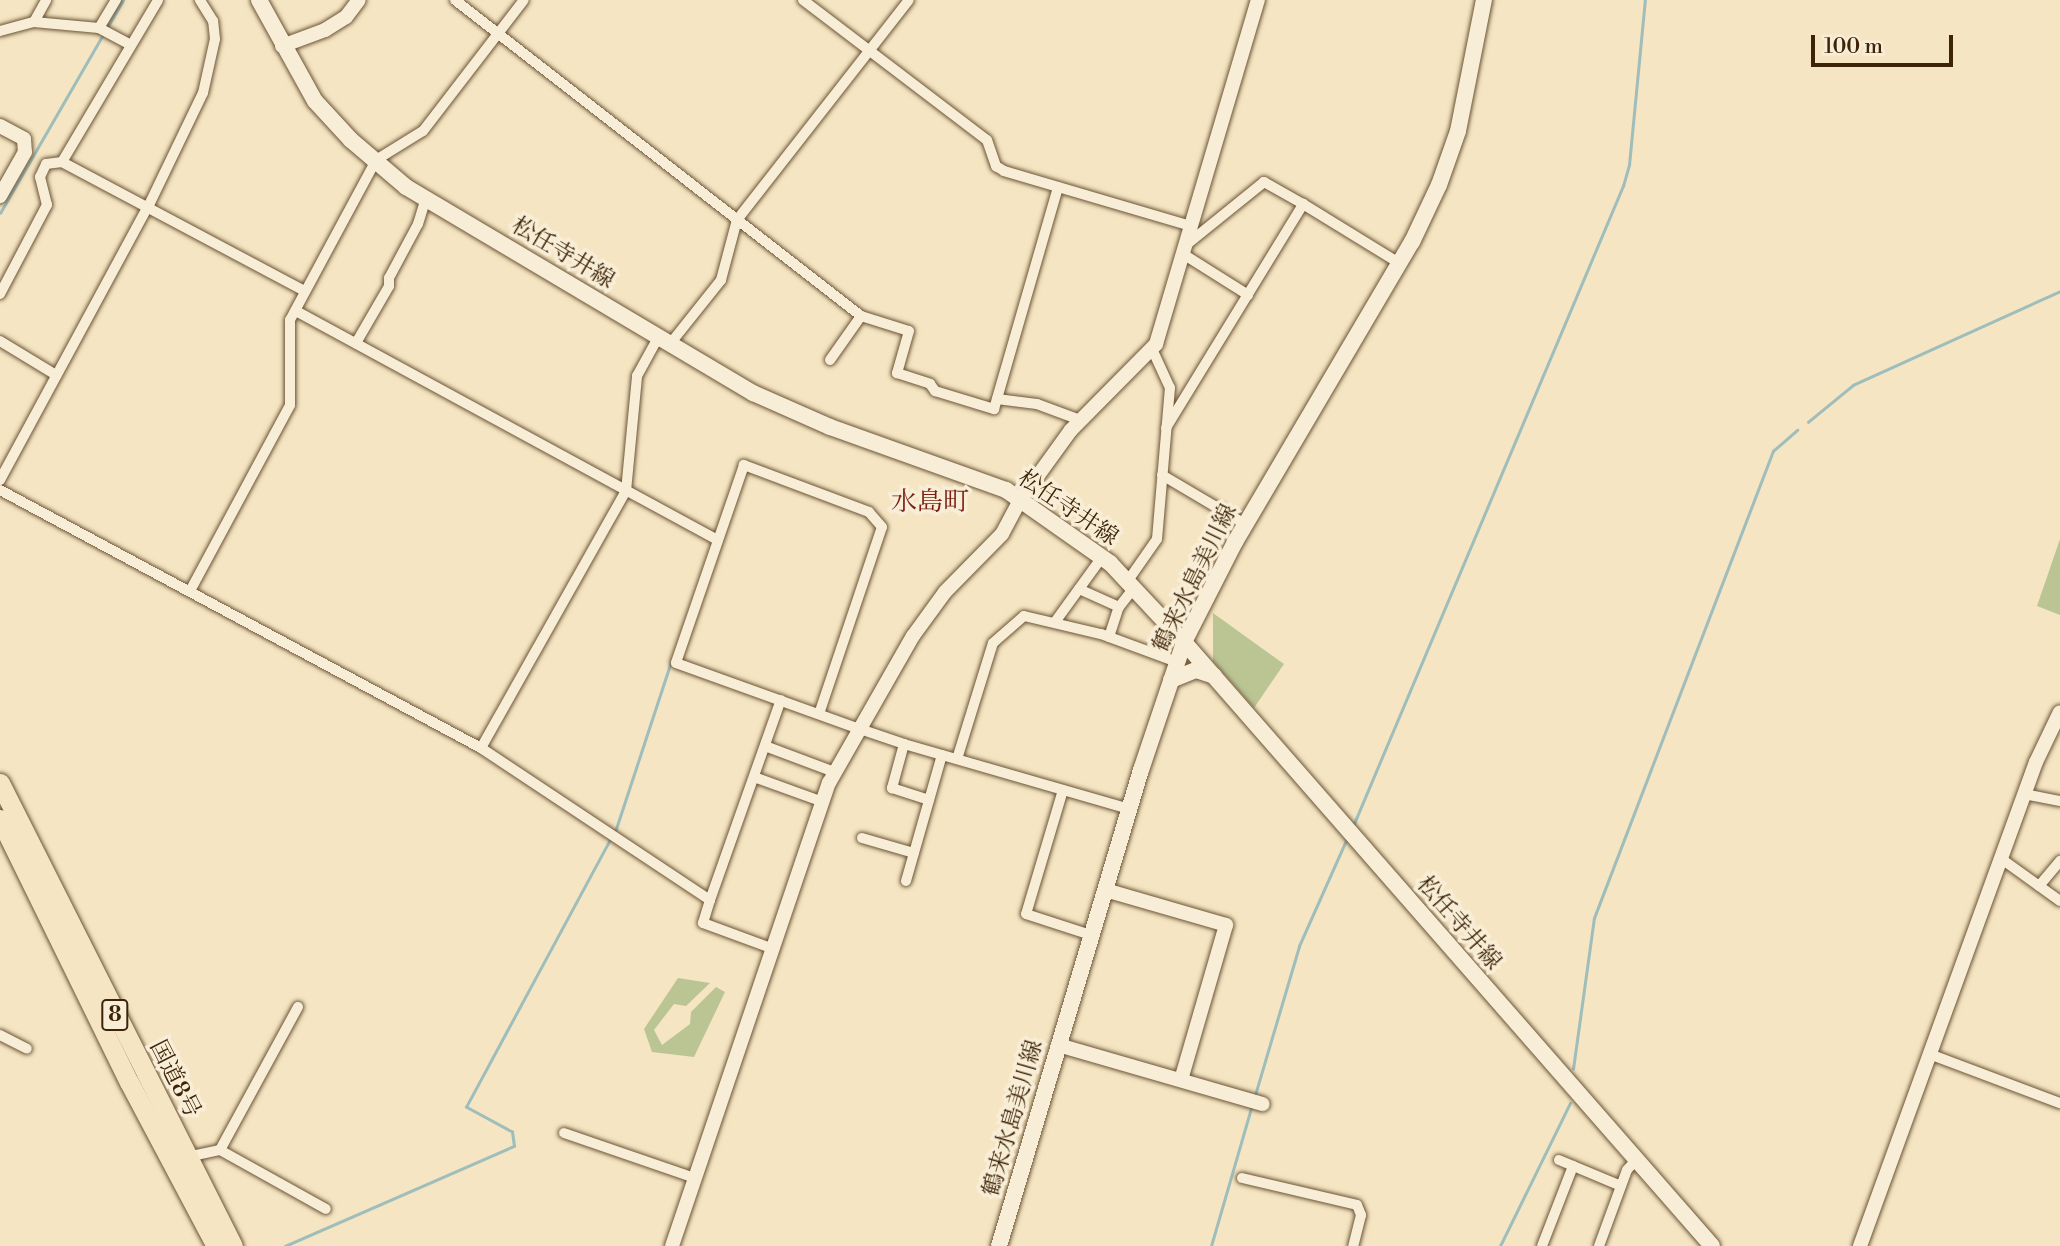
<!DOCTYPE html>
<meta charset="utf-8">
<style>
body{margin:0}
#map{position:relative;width:2060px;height:1246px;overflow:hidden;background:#f5e5c2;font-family:"Libre Bodoni","Noto Serif JP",serif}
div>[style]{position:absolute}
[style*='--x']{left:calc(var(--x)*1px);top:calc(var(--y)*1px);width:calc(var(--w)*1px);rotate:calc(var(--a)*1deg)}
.green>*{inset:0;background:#bbc594}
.stream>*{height:2.5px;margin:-1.25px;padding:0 1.25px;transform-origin:1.25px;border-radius:1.25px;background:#9ebdbb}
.roads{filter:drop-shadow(0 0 2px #6b5436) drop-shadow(0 0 2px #6b5436)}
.minor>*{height:10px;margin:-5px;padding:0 5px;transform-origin:5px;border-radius:5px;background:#f8eed7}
.tertiary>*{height:14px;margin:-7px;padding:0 7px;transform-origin:7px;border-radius:7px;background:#f8eed7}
.secondary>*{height:16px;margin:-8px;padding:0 8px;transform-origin:8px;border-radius:8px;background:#f8eed7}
.trunk>*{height:19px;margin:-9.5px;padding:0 9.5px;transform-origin:9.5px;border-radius:9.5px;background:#f5e5c2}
span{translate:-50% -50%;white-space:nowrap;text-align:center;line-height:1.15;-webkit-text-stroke:7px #f8eed7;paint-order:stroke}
.shield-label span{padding:2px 5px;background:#f8eed7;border:2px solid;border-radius:5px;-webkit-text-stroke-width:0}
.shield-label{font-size:21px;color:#3d2307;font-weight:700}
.street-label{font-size:23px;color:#3d2307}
.quarter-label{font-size:26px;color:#7a1f14}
.scale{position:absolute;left:1811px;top:35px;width:142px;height:32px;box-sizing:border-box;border:4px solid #3d2307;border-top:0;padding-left:9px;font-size:21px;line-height:24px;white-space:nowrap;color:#3d2307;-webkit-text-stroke:5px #f8eed7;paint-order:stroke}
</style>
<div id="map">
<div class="green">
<i style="clip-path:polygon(2060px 539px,2060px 615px,2037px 606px)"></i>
<i style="clip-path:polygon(1213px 613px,1284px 664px,1254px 708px,1213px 661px)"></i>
<i style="clip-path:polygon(678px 978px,710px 983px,686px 1006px,674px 1004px,654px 1030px,662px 1045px,690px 1024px,691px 1012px,716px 987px,725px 992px,694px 1057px,652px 1052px,644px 1029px)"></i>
</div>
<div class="stream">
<i style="--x:108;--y:26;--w:30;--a:-60"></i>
<i style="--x:0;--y:213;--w:204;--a:-60"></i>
<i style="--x:1808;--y:422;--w:58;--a:-39.4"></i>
<i style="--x:1853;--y:385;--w:227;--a:-24.4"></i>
<i style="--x:1353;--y:826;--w:695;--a:-67.13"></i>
<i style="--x:1623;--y:186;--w:22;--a:-74"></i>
<i style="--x:1629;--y:165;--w:166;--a:-84.5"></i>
<i style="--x:615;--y:832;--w:179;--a:-71.8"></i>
<i style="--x:1573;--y:1069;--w:152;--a:-82.1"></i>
<i style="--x:1594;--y:918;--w:500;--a:-69.03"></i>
<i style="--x:1773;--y:451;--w:32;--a:-41"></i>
<i style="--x:1255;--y:1095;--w:155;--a:-73.5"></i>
<i style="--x:1299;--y:946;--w:118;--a:-66"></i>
<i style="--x:285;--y:1246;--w:250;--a:-23.6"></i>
<i style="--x:514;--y:1146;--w:14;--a:-98"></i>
<i style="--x:512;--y:1132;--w:52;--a:-151.5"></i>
<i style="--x:466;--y:1107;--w:303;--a:-61.7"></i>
<i style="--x:1211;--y:1246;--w:147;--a:-73.8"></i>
<i style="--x:1500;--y:1246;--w:159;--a:-63.9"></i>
</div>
<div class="roads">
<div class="minor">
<i style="--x:455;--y:0;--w:514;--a:37.89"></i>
<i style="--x:861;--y:316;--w:50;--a:17.4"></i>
<i style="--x:909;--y:331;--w:44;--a:105.9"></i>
<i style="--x:897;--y:373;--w:35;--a:18"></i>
<i style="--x:930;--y:384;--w:9;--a:54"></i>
<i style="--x:935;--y:391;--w:62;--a:17"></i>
<i style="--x:994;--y:409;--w:231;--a:-73.9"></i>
<i style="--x:803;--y:0;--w:231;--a:37.3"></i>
<i style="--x:987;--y:140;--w:28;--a:71"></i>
<i style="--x:996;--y:166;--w:9;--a:32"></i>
<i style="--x:1004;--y:171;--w:195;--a:16.4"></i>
<i style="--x:34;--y:22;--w:25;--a:-61"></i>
<i style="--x:99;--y:28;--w:33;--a:-59"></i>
<i style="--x:0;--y:31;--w:35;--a:-15"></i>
<i style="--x:34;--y:22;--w:65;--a:5.3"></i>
<i style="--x:99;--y:28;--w:34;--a:28"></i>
<i style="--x:62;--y:162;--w:188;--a:-59.3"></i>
<i style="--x:1303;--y:204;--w:113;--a:31.6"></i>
<i style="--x:1183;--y:254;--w:77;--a:32.2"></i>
<i style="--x:0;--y:294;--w:101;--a:-62.2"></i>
<i style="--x:47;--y:205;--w:29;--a:-104"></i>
<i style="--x:40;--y:177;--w:14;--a:-65"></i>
<i style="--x:46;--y:164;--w:16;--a:-7"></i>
<i style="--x:62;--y:162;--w:275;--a:28"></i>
<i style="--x:296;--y:311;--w:480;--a:28.5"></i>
<i style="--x:0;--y:341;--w:66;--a:31.3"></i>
<i style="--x:356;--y:343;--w:66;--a:-59.9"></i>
<i style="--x:389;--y:286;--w:8;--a:-90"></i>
<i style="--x:389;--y:278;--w:61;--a:-61.8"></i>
<i style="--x:418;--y:224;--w:27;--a:-73"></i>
<i style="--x:670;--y:344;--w:82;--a:-51.4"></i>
<i style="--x:721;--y:280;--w:62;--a:-75.1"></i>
<i style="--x:737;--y:220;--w:279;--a:-52"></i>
<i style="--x:830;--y:360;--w:54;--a:-54.8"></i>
<i style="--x:997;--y:399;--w:40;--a:7.1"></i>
<i style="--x:1037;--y:404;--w:46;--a:20.4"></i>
<i style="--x:1166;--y:428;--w:263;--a:-58.5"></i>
<i style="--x:1303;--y:204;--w:45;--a:-150.6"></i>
<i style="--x:1264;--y:182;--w:100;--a:141.1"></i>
<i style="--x:1162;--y:475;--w:96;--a:30.6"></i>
<i style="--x:0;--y:480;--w:313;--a:-61.6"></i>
<i style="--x:149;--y:205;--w:124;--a:-64.3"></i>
<i style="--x:203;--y:93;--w:55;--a:-77.5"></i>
<i style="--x:215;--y:39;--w:18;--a:-96"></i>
<i style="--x:213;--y:21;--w:25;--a:-122"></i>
<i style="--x:0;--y:490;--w:546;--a:28.21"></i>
<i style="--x:481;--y:748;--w:275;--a:33.6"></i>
<i style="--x:710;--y:900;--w:24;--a:107"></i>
<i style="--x:703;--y:923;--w:72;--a:20.2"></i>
<i style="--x:1127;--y:582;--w:52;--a:-55.1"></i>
<i style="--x:1157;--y:539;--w:152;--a:-85.1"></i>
<i style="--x:1170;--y:388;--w:43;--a:-114.8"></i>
<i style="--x:1079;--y:589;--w:44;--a:24.2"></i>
<i style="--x:190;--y:591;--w:211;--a:-61.7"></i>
<i style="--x:290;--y:405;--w:85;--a:-90"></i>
<i style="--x:290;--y:320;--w:182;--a:-61.7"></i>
<i style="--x:376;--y:160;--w:55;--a:-31.7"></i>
<i style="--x:423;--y:131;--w:165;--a:-52.4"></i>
<i style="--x:1055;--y:622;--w:80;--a:-54.1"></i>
<i style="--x:1109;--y:637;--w:32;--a:-72"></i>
<i style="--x:1119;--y:607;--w:23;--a:-52"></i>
<i style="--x:819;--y:714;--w:197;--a:-71.4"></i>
<i style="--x:882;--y:527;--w:20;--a:-131"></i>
<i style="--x:869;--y:512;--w:134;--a:-159.4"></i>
<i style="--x:744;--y:465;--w:209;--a:109"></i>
<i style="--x:676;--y:663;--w:189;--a:19.8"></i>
<i style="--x:854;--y:727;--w:53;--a:18.8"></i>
<i style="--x:904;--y:744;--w:234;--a:16.1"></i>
<i style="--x:904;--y:744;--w:46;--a:105.3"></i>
<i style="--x:892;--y:788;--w:39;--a:18"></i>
<i style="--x:765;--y:746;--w:74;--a:20.6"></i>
<i style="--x:481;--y:748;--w:295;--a:-60.6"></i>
<i style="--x:626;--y:491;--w:116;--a:-84.5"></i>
<i style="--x:637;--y:376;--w:46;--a:-61.2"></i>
<i style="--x:957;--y:759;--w:121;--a:-72.8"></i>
<i style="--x:993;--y:643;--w:41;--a:-41.1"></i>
<i style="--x:1024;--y:616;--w:79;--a:13.2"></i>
<i style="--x:1101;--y:634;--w:81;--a:20.2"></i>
<i style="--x:754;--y:777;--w:73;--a:19.9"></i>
<i style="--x:1063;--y:790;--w:129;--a:106.6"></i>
<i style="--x:1026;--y:914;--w:68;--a:17.9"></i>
<i style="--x:2024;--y:794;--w:37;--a:11"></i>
<i style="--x:862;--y:838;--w:54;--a:16.1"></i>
<i style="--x:2003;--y:860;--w:70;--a:35.7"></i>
<i style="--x:906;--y:881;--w:131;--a:-74.1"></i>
<i style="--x:2039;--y:886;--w:33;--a:-50"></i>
<i style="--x:710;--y:900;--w:212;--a:-70.5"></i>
<i style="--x:0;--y:1035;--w:30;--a:27"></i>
<i style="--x:1932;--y:1055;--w:137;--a:20.6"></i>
<i style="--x:564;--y:1133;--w:139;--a:19"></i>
<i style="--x:220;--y:1150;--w:163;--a:-61.4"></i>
<i style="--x:187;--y:1157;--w:34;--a:-12"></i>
<i style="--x:220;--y:1150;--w:121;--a:29.1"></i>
<i style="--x:1559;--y:1160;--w:67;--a:22.8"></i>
<i style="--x:1242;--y:1178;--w:118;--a:13.2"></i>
<i style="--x:1357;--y:1205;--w:11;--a:68"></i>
<i style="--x:1361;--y:1215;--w:32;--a:104"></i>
<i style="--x:1542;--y:1246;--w:86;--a:-68.8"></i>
<i style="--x:1599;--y:1246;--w:81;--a:-69.8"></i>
<i style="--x:1627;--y:1170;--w:13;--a:-48"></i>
</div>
<div class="tertiary">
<i style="--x:282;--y:46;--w:46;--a:-20.4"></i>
<i style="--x:325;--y:30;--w:25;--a:-32"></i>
<i style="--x:346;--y:17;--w:21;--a:-53"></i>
<i style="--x:0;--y:126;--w:27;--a:28"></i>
<i style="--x:24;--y:139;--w:13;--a:86"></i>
<i style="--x:25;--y:152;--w:51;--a:119.6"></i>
<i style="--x:1105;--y:890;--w:126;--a:16.1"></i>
<i style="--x:1226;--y:925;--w:161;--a:106.2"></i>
<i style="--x:1058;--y:1045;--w:213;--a:16.1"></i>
<i style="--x:672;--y:1246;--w:489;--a:-71.3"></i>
<i style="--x:829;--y:783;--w:169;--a:-60.3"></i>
<i style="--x:913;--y:636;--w:54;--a:-54"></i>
<i style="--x:945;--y:592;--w:81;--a:-45.5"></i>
<i style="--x:1002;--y:534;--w:40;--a:-62"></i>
<i style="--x:1021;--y:499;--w:85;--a:-54.1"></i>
<i style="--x:1071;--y:430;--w:121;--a:-45.3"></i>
<i style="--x:1156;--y:344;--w:359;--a:-73.5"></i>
<i style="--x:1860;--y:1246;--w:515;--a:-70.02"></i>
<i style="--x:2036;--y:762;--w:55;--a:-64.4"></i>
</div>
<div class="secondary">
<i style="--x:259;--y:0;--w:115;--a:61"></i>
<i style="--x:315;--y:101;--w:53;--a:47.3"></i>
<i style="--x:351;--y:140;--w:72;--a:40.5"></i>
<i style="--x:406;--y:187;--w:404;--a:30.7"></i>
<i style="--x:753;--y:393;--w:84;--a:23.8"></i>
<i style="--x:830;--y:427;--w:187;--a:19.7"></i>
<i style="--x:1006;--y:490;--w:127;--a:35.1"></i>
<i style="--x:1110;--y:563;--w:108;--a:46.9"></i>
<i style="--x:1184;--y:642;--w:802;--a:48.84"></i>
<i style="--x:1171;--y:680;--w:27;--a:-22"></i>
<i style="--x:1196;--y:670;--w:19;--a:18"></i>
<i style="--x:999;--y:1246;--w:497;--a:-73.4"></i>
<i style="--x:1141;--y:770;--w:135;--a:-71.4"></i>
<i style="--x:1184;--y:642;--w:112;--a:-63"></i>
<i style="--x:1235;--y:542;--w:348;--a:-59.5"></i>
<i style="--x:1412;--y:242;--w:63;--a:-64.7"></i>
<i style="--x:1439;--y:185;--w:57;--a:-70.6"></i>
<i style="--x:1458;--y:131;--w:134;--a:-78.8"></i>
</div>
<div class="trunk">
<i style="--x:0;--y:783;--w:518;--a:63.29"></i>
<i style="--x:0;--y:819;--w:293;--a:63.9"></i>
<i style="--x:129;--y:1082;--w:186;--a:62.1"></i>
</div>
</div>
<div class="shield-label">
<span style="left:115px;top:1015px">8</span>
</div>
<div class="street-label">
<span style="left:563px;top:253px;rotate:31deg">松任寺井線</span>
<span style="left:1068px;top:508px;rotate:34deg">松任寺井線</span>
<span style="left:1195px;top:578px;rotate:-64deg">鶴来水島美川線</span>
<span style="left:1459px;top:923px;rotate:49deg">松任寺井線</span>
<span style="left:175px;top:1079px;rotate:63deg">国道8号</span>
<span style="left:1013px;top:1118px;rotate:-74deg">鶴来水島美川線</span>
</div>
<div class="quarter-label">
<span style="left:930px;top:503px">水島町</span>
</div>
<div class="scale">100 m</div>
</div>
